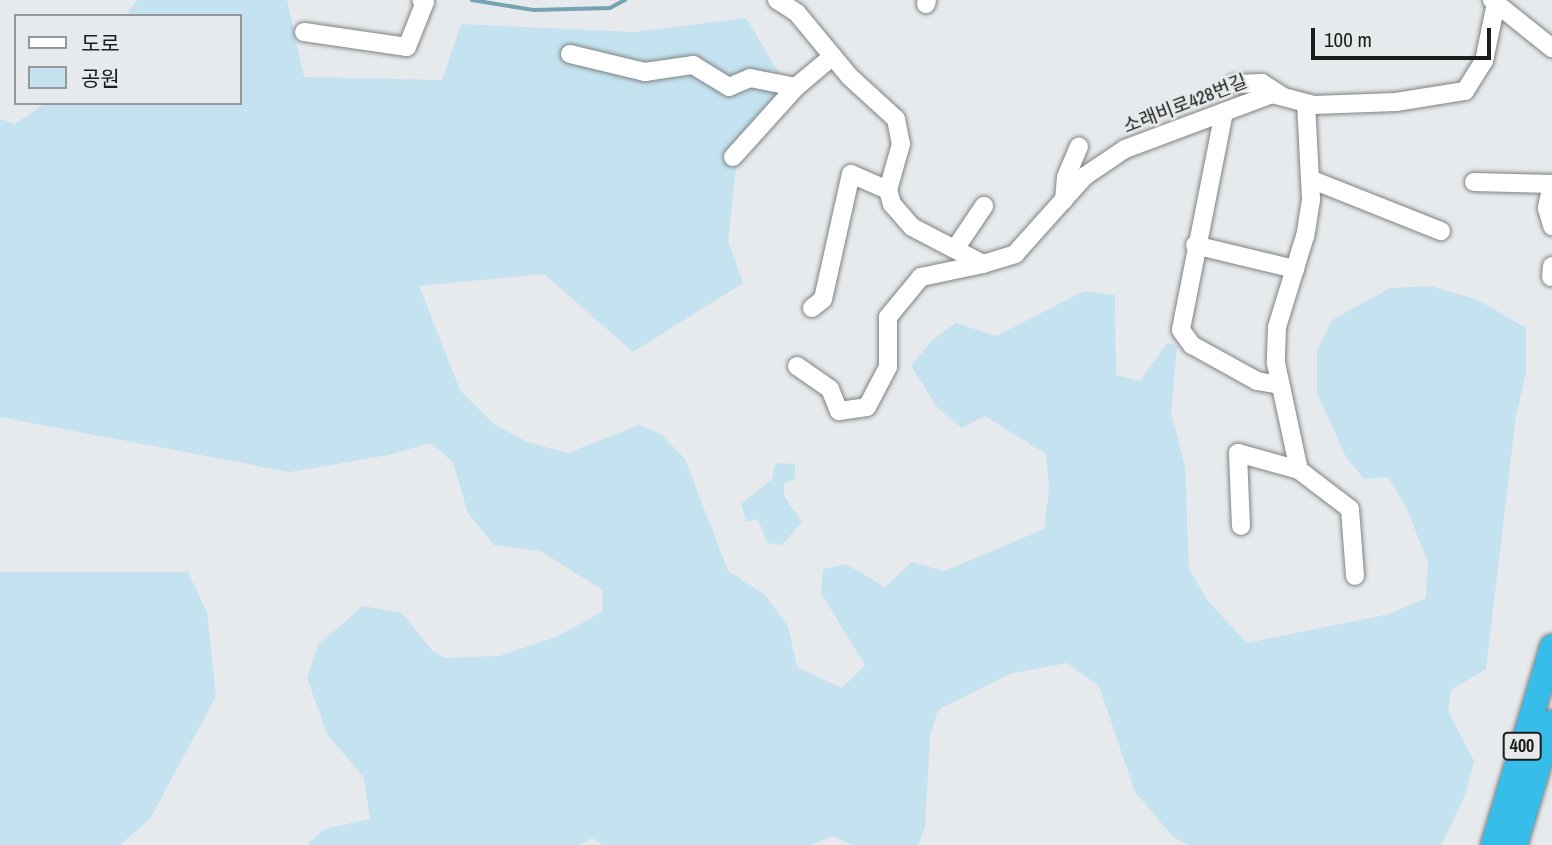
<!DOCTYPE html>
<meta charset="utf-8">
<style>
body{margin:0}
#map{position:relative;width:1552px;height:845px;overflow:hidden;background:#e7eaec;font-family:"Archivo Narrow","Noto Sans KR",sans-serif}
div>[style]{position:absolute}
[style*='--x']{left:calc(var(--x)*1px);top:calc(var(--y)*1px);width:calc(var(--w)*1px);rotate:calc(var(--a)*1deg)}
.green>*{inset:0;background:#c4e2ef}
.stream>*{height:3.5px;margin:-1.75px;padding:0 1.75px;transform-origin:1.75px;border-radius:1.75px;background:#76a2b4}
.roads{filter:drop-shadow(0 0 2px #7f8283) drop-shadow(0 0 2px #7f8283)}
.minor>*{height:18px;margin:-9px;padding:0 9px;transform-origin:9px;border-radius:9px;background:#fff}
.highway>*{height:24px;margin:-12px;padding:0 12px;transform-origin:12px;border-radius:12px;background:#37bdea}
span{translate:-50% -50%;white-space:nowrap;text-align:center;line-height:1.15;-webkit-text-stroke:5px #e7eaec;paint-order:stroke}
.shield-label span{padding:2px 5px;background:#e7eaec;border:2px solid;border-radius:5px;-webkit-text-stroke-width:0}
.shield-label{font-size:18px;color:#1b1c1c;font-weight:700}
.street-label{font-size:19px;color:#1b1c1c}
.legend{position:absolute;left:14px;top:14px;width:228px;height:91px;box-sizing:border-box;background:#e7eaec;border:2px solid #959899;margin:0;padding:9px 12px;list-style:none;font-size:21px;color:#1b1c1c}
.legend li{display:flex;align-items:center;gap:14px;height:35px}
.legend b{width:35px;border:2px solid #959899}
.scale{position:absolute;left:1311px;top:28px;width:180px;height:32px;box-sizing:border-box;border:4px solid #1b1c1c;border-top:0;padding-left:9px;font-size:21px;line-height:24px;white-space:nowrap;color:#1b1c1c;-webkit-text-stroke:5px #e7eaec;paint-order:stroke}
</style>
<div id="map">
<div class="green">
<i style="clip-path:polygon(137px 0,287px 0,304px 77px,442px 80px,461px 24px,634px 32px,746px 18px,785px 83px,739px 141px,728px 241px,743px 283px,633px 352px,544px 274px,419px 286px,460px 390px,494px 424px,527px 442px,568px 453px,639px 425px,661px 434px,685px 459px,728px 571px,765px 595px,788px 626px,797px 667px,842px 688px,865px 665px,821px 593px,823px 569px,846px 564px,885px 587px,912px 562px,944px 571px,1044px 529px,1049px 490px,1046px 454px,985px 416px,962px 428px,937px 407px,911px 366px,932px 340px,956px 323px,996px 336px,1084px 291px,1115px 295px,1116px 375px,1140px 381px,1167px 343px,1177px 346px,1171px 413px,1185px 466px,1189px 569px,1208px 601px,1247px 643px,1389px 614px,1426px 598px,1428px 563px,1407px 509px,1388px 477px,1364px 479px,1346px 457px,1317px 393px,1317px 350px,1332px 320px,1390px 288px,1431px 286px,1478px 300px,1526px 328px,1526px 373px,1516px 416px,1486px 669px,1451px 690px,1448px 711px,1474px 761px,1465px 796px,1441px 845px,1188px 845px,1173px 837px,1135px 792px,1099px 686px,1067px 663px,1010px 674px,938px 710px,930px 736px,925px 827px,918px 845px,852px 845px,833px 836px,811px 845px,603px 845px,592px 838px,580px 845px,307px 845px,324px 829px,370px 819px,364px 778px,327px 734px,307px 678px,318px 645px,363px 606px,402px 613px,432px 650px,444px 658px,499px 656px,556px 637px,602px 612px,603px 590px,540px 551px,494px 545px,468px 513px,453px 462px,430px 443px,389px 455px,290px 472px,0 417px,0 119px,15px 124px,46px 103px,240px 103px,240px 16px,125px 16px)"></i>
<i style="clip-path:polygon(775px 463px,795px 464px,795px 479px,784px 484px,784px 496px,802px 522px,782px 545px,767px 543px,758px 519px,746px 522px,741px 504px,772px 479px)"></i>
<i style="clip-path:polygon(0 572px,188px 572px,207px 612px,216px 696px,150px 819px,120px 845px,0 845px)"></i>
</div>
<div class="stream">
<i style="--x:472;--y:0;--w:63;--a:9.2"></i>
<i style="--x:534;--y:10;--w:76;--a:-1.5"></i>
<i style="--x:610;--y:8;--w:17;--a:-28"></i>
</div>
<div class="roads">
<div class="minor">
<i style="--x:777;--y:0;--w:24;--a:33"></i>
<i style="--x:797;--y:13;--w:83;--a:50.4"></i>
<i style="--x:850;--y:77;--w:62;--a:42.4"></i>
<i style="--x:896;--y:119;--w:25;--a:79"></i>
<i style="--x:901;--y:144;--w:48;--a:105.8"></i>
<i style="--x:888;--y:190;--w:15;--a:74"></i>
<i style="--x:892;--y:204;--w:30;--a:49"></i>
<i style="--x:912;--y:227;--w:80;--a:27.5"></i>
<i style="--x:983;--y:264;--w:34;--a:-17"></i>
<i style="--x:1015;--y:254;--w:105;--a:-48.1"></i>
<i style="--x:1085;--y:176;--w:48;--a:-34"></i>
<i style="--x:1125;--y:149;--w:157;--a:-20.5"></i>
<i style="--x:1272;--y:94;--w:43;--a:14.7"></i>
<i style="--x:1314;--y:105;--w:82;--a:-2.1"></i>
<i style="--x:1396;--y:102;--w:70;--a:-9.1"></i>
<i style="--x:1465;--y:91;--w:36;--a:-58"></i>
<i style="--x:1484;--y:61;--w:59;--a:-78.3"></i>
<i style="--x:1492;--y:0;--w:77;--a:38.7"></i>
<i style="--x:926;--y:4;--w:4;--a:-76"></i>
<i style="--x:304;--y:32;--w:104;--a:8.3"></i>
<i style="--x:407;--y:47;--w:48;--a:-68.2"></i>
<i style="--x:425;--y:2;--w:4;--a:-153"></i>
<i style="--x:570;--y:54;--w:77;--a:13.5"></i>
<i style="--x:645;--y:72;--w:49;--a:-8.3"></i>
<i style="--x:693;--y:65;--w:42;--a:31.4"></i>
<i style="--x:729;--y:87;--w:23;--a:-23"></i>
<i style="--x:750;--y:78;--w:47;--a:11.1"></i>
<i style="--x:1234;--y:84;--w:28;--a:-2"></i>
<i style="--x:1262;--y:83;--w:24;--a:33"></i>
<i style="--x:1306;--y:103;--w:97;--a:87"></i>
<i style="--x:1311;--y:200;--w:36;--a:99"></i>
<i style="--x:1305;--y:236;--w:95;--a:107.1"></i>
<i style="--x:1277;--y:327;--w:36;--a:92"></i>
<i style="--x:1276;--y:363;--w:109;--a:77.9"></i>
<i style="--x:1299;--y:470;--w:64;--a:37.4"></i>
<i style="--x:1350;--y:509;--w:67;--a:85.7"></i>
<i style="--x:1224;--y:112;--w:222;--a:101.2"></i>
<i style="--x:1181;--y:330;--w:19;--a:54"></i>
<i style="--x:1192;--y:345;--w:74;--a:29"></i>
<i style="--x:1257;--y:381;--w:23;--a:10"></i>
<i style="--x:733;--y:157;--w:94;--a:-48"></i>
<i style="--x:796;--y:87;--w:48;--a:-40"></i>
<i style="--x:1310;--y:179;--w:141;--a:21.7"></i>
<i style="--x:1474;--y:182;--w:78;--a:1.5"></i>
<i style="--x:1552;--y:184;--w:25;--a:102"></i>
<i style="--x:1547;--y:208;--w:19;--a:74"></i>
<i style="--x:1064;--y:200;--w:23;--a:-85"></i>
<i style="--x:1066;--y:177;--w:33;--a:-67"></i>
<i style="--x:1195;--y:245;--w:103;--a:13.5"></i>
<i style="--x:955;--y:249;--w:52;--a:-56"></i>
<i style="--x:1551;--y:277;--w:11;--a:-85"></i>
<i style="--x:812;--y:308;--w:14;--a:-39"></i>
<i style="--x:823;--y:299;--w:128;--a:-77.4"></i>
<i style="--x:851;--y:174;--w:40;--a:23.4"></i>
<i style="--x:797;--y:366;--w:40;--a:34.9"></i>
<i style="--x:830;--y:389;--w:24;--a:68"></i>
<i style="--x:839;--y:411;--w:28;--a:-8"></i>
<i style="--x:867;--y:407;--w:45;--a:-62.3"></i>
<i style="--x:888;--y:367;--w:50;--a:-90"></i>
<i style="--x:888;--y:317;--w:52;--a:-50.5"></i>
<i style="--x:921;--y:277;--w:63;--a:-11.8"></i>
<i style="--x:1241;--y:526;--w:73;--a:-92.4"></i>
<i style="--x:1238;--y:453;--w:63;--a:15.6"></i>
</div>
<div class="highway">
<i style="--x:1493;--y:845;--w:207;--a:-73.4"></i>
<i style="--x:1515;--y:845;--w:128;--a:-73.3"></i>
</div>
</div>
<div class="shield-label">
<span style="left:1522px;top:746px">400</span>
</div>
<div class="street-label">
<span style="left:1185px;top:104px;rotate:-21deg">소래비로428번길</span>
</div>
<ul class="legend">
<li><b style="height:9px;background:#fff"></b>도로</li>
<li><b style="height:19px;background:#c4e2ef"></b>공원</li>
</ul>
<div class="scale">100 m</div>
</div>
